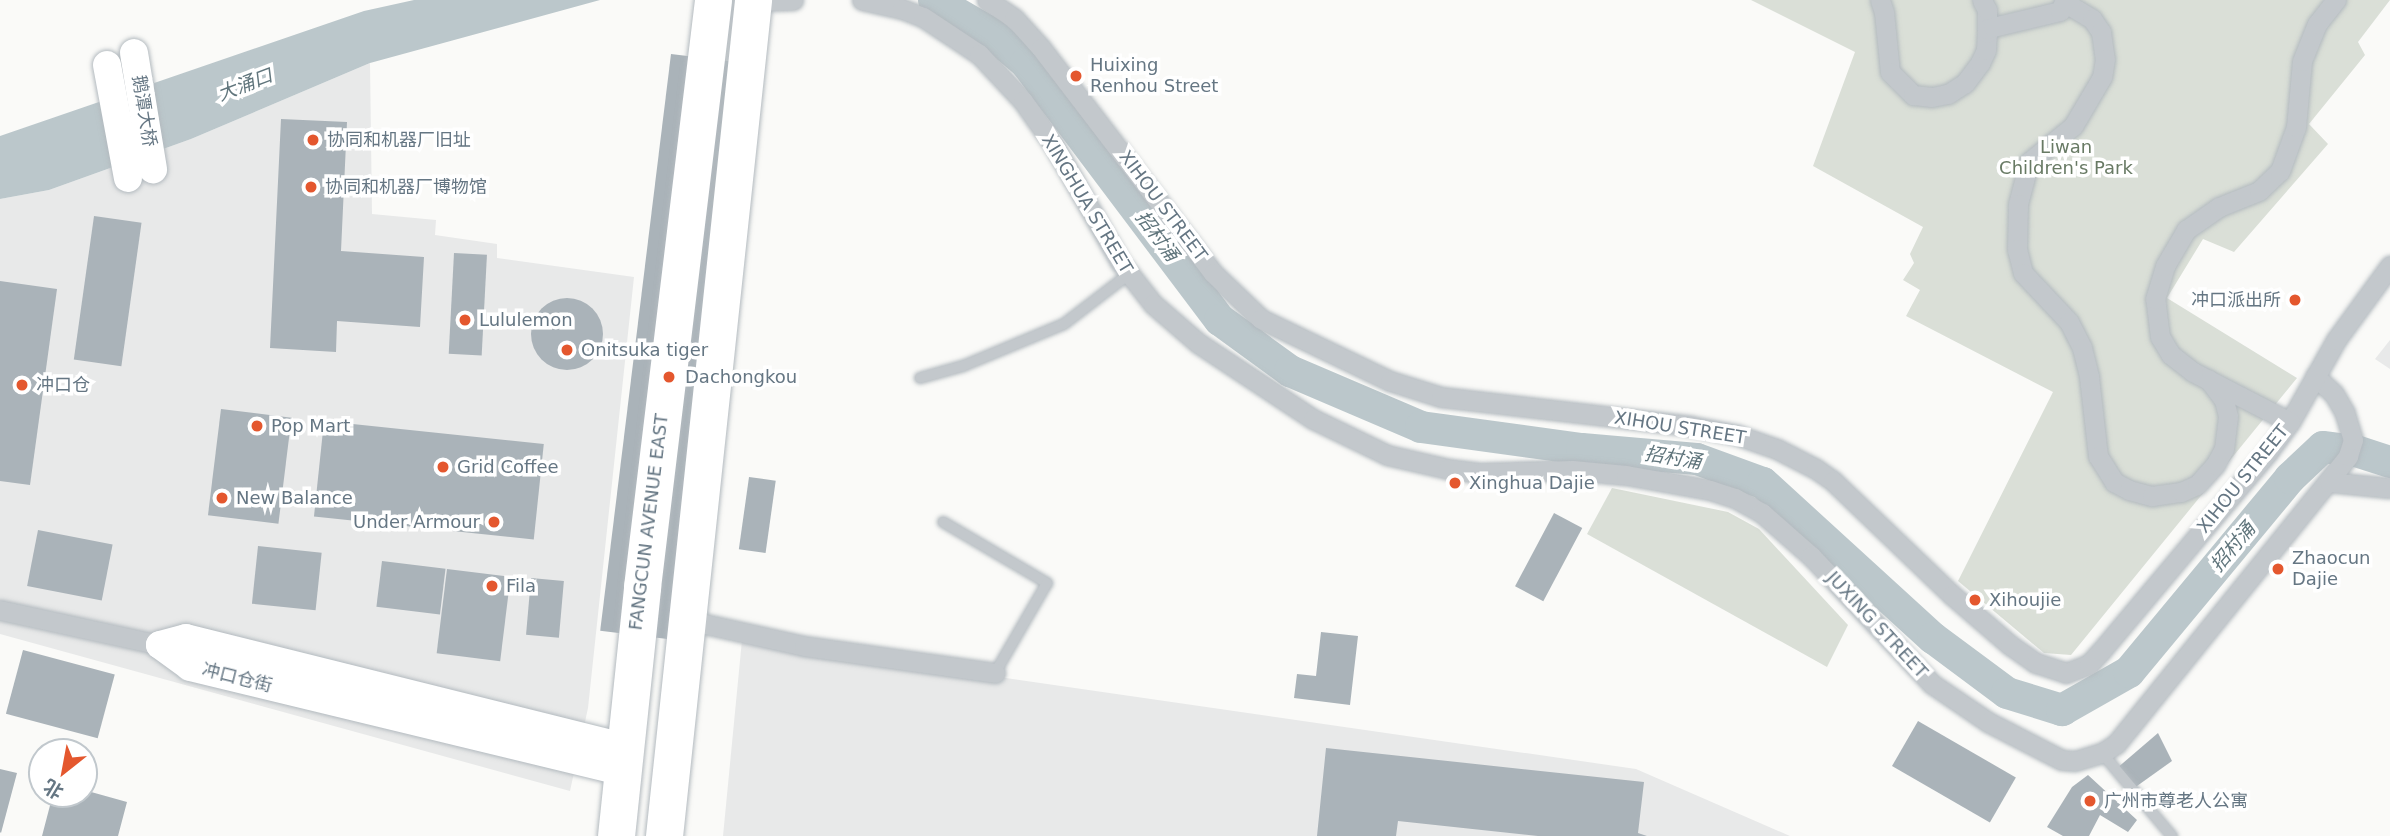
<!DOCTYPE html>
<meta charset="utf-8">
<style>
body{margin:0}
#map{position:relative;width:2390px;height:836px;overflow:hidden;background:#fafaf8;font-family:"DejaVu Sans","Noto Sans SC",sans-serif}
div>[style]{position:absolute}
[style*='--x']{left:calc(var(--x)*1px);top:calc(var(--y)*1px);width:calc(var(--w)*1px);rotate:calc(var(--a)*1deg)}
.built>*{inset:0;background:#e8e9e9}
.green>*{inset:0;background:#dadfd7}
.water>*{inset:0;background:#bbc7cb}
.river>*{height:32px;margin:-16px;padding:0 16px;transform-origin:16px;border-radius:16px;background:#bbc7cb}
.building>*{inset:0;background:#aab3b9;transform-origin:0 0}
.round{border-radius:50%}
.roads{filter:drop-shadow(0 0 2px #b3babf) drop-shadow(0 0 2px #b3babf)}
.lane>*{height:10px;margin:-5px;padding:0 5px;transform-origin:5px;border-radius:5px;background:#c3c8cc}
.street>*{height:19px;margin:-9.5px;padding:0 9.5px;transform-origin:9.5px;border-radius:9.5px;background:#c3c8cc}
.secondary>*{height:28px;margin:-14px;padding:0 14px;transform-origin:14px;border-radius:14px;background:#fff}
.highway>*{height:37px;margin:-18.5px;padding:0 18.5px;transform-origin:18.5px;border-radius:18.5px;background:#fff}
.dots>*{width:19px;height:19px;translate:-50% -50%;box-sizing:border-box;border:4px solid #fff;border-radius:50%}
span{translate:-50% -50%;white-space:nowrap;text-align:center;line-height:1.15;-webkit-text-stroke:7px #fff;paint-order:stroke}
.poi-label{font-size:18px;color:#657683}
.left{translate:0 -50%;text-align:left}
.right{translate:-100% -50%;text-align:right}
.street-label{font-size:18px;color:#657683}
.park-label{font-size:18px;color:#687a64}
.water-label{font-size:19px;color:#60757c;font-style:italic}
.north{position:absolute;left:28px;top:738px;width:70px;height:70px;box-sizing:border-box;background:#fff;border:2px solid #c1c8cd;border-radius:50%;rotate:211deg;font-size:19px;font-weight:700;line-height:28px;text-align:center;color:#657683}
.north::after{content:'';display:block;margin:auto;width:24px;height:32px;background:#e4572e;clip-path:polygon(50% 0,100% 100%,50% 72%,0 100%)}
</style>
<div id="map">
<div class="built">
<i style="clip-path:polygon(370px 63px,372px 214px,436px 220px,435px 235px,497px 244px,497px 258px,634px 277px,588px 708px,570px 791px,0 634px,0 199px,49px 190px,191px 139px)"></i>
<i style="clip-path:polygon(2390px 340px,2390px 369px,2375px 359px)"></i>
<i style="clip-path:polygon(742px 640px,1636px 769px,1790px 836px,723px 836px)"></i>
</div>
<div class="green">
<i style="clip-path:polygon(1751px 0,2390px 0,2358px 42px,2365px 55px,2309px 124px,2328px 144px,2234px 252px,2203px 239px,2167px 298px,2297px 378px,2071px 655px,2044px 653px,1958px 581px,2053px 392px,1906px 316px,1920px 290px,1903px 280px,1914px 263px,1910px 254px,1923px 227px,1813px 166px,1855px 52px)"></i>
<i style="clip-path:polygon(1612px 488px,1728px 512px,1759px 529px,1848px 625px,1827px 667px,1587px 534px)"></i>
</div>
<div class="water">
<i style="clip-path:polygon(414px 0,600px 0,370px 63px,191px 139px,49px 190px,0 199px,0 136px,364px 11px)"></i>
</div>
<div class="river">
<i style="--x:934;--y:0;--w:66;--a:30.1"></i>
<i style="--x:991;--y:33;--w:46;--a:40.6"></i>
<i style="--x:1026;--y:63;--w:322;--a:53"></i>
<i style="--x:1220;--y:320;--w:87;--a:36.1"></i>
<i style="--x:1290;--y:371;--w:142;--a:23.1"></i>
<i style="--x:1421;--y:427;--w:162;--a:7.8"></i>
<i style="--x:1582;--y:449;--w:115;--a:5"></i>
<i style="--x:1697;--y:459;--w:70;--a:20"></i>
<i style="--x:1763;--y:483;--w:230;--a:42.4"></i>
<i style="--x:1933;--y:638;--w:92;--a:36.6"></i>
<i style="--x:2007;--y:693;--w:58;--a:17.2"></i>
<i style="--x:2062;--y:710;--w:77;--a:-29.6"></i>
<i style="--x:2129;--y:672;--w:252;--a:-50.3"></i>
<i style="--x:2290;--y:478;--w:45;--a:-43.2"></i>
<i style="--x:2323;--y:447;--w:33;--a:7"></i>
<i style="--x:2356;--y:451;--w:36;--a:18"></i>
</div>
<div class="building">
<i style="left:671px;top:54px;width:76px;height:581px;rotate:7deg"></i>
<i style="clip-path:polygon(281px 119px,347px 122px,341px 251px,424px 257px,420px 327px,337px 321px,336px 352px,270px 348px)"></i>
<i style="left:94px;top:216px;width:48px;height:145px;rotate:8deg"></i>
<i style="left:454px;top:253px;width:33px;height:101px;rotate:3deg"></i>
<i style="clip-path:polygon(0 281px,57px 289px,30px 485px,0 481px)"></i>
<i class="round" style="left:531px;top:298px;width:72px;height:72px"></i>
<i style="left:221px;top:409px;width:71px;height:107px;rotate:7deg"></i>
<i style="left:324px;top:421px;width:221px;height:96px;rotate:6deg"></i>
<i style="left:749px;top:477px;width:27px;height:73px;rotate:8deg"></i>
<i style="left:1554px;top:513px;width:32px;height:83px;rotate:28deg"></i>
<i style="left:38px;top:530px;width:76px;height:57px;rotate:11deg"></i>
<i style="left:258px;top:546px;width:64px;height:58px;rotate:6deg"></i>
<i style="left:382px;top:561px;width:64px;height:46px;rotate:7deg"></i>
<i style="left:447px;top:569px;width:64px;height:85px;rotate:7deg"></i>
<i style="left:531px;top:578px;width:33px;height:57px;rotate:5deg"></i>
<i style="clip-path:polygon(1321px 632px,1358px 636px,1350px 705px,1294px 698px,1297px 674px,1316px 676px)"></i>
<i style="left:23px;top:650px;width:95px;height:66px;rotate:15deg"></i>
<i style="left:1918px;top:721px;width:113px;height:52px;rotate:30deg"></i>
<i style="clip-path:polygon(2158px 733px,2172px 761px,2130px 791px,2116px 769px)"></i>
<i style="clip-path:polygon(1326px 748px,1644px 782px,1638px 833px,1647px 836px,1538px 836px,1398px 821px,1396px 836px,1317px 836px)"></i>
<i style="clip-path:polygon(0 769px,17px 773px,1px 833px,0 832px)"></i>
<i style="clip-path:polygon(2088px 775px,2137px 820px,2128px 832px,2100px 815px,2089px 836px,2063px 836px,2047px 827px,2072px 787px)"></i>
<i style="clip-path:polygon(84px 790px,127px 802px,118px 836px,42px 836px,53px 794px,84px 794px)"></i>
</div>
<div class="roads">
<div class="lane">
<i style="--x:920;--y:378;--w:45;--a:-15.6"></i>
<i style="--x:963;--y:366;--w:109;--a:-22.6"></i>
<i style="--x:1064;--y:324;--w:82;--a:-37.6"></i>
<i style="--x:943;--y:522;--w:121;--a:30.4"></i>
<i style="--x:1047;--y:583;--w:104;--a:120"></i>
<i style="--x:2102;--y:753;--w:109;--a:49.9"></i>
</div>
<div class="street">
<i style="--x:862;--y:0;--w:41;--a:12.7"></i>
<i style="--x:902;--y:9;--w:22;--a:21"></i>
<i style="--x:923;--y:17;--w:67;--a:33.5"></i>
<i style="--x:979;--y:54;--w:64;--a:46.9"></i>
<i style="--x:1023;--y:101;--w:52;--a:55.1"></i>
<i style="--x:1053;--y:144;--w:137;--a:60.3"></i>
<i style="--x:1121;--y:263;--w:52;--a:52"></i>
<i style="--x:1153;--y:304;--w:60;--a:40.9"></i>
<i style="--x:1198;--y:343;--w:138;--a:33.5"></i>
<i style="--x:1313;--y:419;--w:82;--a:25.9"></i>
<i style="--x:1387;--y:455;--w:63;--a:12.9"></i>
<i style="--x:1448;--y:469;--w:32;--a:7"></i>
<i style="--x:1480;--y:473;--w:92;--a:-1.9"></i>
<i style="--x:1572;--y:470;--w:54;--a:5.3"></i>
<i style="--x:1626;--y:475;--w:85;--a:10.1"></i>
<i style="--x:1710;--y:490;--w:26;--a:18"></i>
<i style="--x:1735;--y:498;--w:31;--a:29"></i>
<i style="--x:1762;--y:513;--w:65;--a:41.3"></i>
<i style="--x:1811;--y:556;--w:176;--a:46.6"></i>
<i style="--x:1932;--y:684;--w:68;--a:34.2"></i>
<i style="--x:1988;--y:722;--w:83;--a:27.2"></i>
<i style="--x:2062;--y:760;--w:13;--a:4"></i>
<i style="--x:2075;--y:761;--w:28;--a:-17"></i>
<i style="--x:2102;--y:753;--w:17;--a:-33"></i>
<i style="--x:2116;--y:744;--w:370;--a:-51.1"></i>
<i style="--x:2348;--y:456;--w:17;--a:-73"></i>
<i style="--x:2353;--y:440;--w:28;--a:-107"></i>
<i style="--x:2345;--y:413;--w:22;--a:-120"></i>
<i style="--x:2334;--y:394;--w:26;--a:-137"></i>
<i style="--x:987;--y:0;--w:32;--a:34"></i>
<i style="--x:1014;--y:18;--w:40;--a:48"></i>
<i style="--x:1041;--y:48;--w:283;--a:52.6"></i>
<i style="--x:1213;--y:273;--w:66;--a:43.8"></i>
<i style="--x:1261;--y:319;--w:143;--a:25.7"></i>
<i style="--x:1390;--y:381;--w:53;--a:17.4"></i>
<i style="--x:1441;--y:397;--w:251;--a:6.6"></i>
<i style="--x:1690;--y:426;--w:48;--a:10.8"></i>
<i style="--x:1737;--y:435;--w:42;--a:19.3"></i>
<i style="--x:1777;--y:449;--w:44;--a:27.1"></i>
<i style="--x:1816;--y:469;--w:21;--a:35"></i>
<i style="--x:1833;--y:481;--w:165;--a:43.8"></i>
<i style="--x:1952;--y:595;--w:77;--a:40.8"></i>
<i style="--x:2010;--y:645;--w:32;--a:35"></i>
<i style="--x:2036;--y:663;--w:32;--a:18"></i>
<i style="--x:2066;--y:673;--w:25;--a:-21"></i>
<i style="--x:2089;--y:664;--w:18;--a:-47"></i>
<i style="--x:2101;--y:651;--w:260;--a:-50"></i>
<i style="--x:2268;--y:452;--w:37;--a:-54"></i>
<i style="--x:2290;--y:422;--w:94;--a:-60.7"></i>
<i style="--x:2336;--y:340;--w:92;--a:-53.9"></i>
<i style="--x:1880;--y:0;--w:13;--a:72"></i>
<i style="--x:1884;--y:12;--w:60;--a:84.3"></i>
<i style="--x:1890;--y:72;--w:33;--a:45"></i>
<i style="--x:1913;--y:95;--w:19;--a:6"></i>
<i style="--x:1932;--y:97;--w:16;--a:-11"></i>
<i style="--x:1948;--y:94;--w:20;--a:-33"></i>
<i style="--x:1965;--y:83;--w:25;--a:-53"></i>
<i style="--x:1980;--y:63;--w:14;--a:-65"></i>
<i style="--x:1986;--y:50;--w:17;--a:-87"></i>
<i style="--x:1987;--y:33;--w:23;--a:-90"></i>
<i style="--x:1987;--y:10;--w:11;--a:-117"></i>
<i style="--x:753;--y:1;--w:40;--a:-1.4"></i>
<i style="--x:2064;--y:2;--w:33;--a:31"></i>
<i style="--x:2092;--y:19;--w:16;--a:55"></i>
<i style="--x:2101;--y:32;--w:27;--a:82"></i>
<i style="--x:2105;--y:59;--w:18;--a:99"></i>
<i style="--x:2102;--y:77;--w:57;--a:120.6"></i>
<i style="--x:2073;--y:126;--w:57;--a:140.7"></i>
<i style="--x:2029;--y:162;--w:43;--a:104.7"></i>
<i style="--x:2018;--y:204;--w:45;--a:91.3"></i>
<i style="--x:2017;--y:249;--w:25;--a:76"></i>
<i style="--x:2023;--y:273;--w:67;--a:46.8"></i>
<i style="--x:2069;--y:322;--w:29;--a:63"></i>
<i style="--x:2082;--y:348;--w:30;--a:76"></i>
<i style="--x:2089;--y:377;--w:80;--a:83.5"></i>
<i style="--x:2098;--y:456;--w:31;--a:58"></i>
<i style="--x:2114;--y:482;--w:17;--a:28"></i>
<i style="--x:2129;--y:490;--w:24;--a:15"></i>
<i style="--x:2152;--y:496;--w:29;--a:-8"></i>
<i style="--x:2181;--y:492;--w:17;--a:-24"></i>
<i style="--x:2197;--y:485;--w:27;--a:-48"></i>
<i style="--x:2215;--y:465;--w:18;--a:-61"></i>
<i style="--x:2224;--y:449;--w:33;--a:-83"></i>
<i style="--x:2228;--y:416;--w:16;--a:-104"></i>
<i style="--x:2224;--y:400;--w:26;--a:-127"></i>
<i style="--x:1987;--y:33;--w:4;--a:-90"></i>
<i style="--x:1987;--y:29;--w:6;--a:-18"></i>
<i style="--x:1993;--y:27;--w:69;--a:-13.4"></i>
<i style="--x:2060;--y:11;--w:12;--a:-66"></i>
<i style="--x:2290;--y:422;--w:109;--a:-152.7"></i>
<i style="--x:2193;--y:372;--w:28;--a:-142"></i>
<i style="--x:2171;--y:355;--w:21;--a:-121"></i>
<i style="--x:2160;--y:337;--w:38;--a:-97"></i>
<i style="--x:2155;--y:299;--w:34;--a:-73"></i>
<i style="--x:2165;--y:266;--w:42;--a:-59.7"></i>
<i style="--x:2186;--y:230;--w:40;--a:-34.9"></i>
<i style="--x:2219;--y:207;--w:43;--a:-21.8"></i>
<i style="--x:2259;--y:191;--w:29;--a:-44"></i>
<i style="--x:2280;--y:171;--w:47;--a:-70"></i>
<i style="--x:2296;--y:127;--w:66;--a:-84.8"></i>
<i style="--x:2302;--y:61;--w:40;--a:-68"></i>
<i style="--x:2317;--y:24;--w:31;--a:-52"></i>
<i style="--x:2329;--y:482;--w:61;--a:5.6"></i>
<i style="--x:0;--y:610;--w:164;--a:12.3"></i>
<i style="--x:687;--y:620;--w:120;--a:12.5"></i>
<i style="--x:804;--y:646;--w:193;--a:8"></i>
</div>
<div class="secondary">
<i style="--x:134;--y:53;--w:118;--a:80.7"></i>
<i style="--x:107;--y:65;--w:115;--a:79.5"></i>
<i style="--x:160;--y:645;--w:37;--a:36"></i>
<i style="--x:190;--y:667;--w:443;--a:13.6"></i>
<i style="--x:160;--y:645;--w:27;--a:-15"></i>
<i style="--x:186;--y:638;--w:451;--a:14"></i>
</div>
<div class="highway">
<i style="--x:616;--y:836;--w:250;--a:-84"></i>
<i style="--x:642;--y:587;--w:591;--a:-83.1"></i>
<i style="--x:664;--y:836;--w:841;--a:-83.92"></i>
</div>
</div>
<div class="dots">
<i style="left:1076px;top:76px;background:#e4572e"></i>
<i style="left:313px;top:140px;background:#e4572e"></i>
<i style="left:311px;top:187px;background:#e4572e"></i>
<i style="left:2295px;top:300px;background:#e4572e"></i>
<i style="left:465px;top:320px;background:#e4572e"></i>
<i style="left:567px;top:350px;background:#e4572e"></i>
<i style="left:669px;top:377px;background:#e4572e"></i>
<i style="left:22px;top:385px;background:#e4572e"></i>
<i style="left:257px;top:426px;background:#e4572e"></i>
<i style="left:443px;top:467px;background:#e4572e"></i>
<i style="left:1455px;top:483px;background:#e4572e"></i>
<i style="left:222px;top:498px;background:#e4572e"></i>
<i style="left:494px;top:522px;background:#e4572e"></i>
<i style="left:2278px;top:569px;background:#e4572e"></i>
<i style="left:492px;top:586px;background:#e4572e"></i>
<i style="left:1975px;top:600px;background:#e4572e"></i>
<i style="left:2090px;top:801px;background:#e4572e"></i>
</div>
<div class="poi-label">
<span class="left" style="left:1090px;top:76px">Huixing<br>Renhou Street</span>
<span class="left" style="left:327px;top:140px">协同和机器厂旧址</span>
<span class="left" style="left:325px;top:187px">协同和机器厂博物馆</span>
<span class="right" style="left:2281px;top:300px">冲口派出所</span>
<span class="left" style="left:479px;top:320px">Lululemon</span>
<span class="left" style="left:581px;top:350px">Onitsuka tiger</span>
<span class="left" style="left:685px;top:377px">Dachongkou</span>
<span class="left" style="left:36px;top:385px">冲口仓</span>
<span class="left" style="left:271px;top:426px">Pop Mart</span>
<span class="left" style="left:457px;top:467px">Grid Coffee</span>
<span class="left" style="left:1469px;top:483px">Xinghua Dajie</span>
<span class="left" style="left:236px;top:498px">New Balance</span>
<span class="right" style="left:480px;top:522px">Under Armour</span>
<span class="left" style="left:2292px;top:569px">Zhaocun<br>Dajie</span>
<span class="left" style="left:506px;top:586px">Fila</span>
<span class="left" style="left:1989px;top:600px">Xihoujie</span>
<span class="left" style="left:2104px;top:801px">广州市尊老人公寓</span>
</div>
<div class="street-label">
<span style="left:144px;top:111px;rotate:81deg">鹅潭大桥</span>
<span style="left:1087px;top:204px;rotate:59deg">XINGHUA STREET</span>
<span style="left:1163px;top:206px;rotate:53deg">XIHOU STREET</span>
<span style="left:1680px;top:428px;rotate:9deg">XIHOU STREET</span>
<span style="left:2243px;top:479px;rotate:-51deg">XIHOU STREET</span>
<span style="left:649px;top:522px;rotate:-83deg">FANGCUN AVENUE EAST</span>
<span style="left:1877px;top:625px;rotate:47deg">JUXING STREET</span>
<span style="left:237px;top:678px;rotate:14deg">冲口仓街</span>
</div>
<div class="park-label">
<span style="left:2066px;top:158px">Liwan<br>Children's Park</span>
</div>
<div class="water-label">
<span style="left:245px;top:85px;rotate:-21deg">大涌口</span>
<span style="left:1157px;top:236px;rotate:53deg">招村涌</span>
<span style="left:1673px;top:458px;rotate:9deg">招村涌</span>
<span style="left:2233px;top:547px;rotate:-50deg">招村涌</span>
</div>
<div class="north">北</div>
</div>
